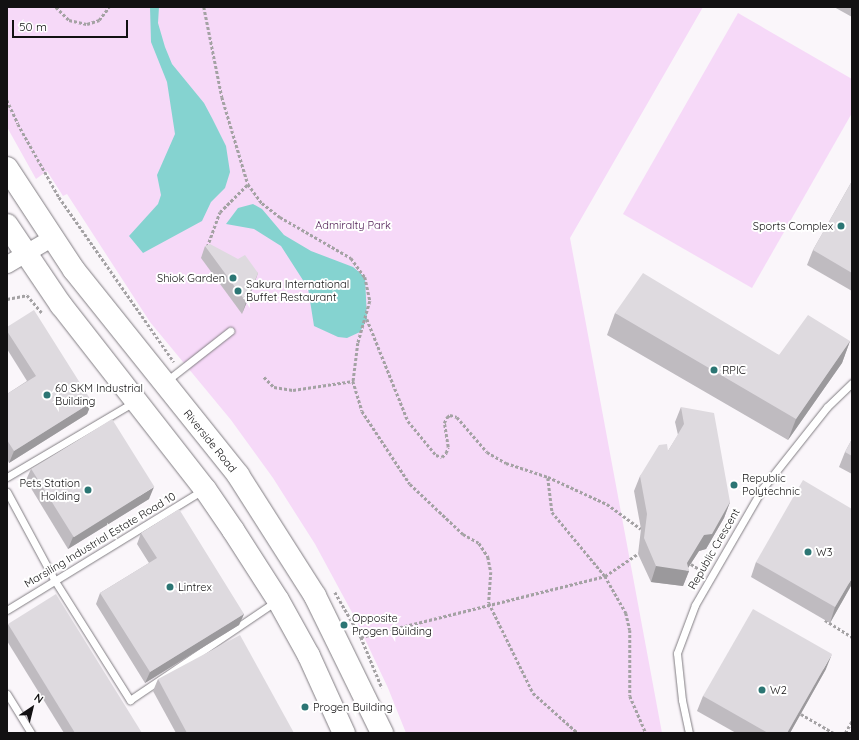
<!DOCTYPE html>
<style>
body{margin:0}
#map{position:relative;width:859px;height:740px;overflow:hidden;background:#faf6fa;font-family:Quicksand,sans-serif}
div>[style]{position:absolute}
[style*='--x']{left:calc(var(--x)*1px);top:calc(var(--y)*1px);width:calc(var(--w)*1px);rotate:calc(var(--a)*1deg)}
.green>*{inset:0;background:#f6d9f8}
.water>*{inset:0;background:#85d3d0}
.path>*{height:2.5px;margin-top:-1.25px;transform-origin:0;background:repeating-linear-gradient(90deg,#a4a2a4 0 3px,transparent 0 5px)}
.roads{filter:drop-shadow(0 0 1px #817d82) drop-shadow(0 0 1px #817d82)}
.service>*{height:7px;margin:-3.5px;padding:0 3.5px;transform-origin:3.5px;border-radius:3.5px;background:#fff}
.tertiary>*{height:17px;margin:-8.5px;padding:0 8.5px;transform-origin:8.5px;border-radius:8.5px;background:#fff}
.primary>*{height:22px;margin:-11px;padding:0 11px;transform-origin:11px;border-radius:11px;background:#fff}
.wall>*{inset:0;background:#bfbbc0}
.shaded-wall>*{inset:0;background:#9b999c}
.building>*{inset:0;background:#dedadf;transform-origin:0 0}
.dots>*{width:11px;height:11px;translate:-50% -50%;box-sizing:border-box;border:2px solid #fff;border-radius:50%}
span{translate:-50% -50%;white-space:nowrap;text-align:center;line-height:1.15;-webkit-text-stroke:4px #fff;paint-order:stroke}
.park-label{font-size:11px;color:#522157}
.poi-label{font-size:11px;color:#121112}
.right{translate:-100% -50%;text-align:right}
.left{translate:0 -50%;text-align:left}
.street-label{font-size:11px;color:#121112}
.frame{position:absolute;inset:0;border:8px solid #121112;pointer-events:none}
.north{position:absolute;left:12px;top:688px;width:40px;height:40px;-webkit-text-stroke:3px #fff;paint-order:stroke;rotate:35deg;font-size:11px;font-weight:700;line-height:16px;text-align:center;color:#121112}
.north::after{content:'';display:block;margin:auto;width:14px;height:18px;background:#121112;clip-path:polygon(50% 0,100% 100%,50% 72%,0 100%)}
.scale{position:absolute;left:12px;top:20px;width:116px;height:18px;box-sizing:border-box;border:2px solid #121112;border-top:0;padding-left:5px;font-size:12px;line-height:14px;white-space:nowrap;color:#121112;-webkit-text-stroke:3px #fff;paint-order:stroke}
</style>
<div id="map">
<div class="green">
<i style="clip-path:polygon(7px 7px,703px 7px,570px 238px,662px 733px,406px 733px,388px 688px,355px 618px,315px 544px,273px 478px,231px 420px,150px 322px,67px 194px,63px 196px,47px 171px,36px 179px,12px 136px,7px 127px)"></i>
<i style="clip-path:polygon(738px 13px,852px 79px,852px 113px,752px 288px,623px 214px)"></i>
</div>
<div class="water">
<i style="clip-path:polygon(150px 7px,159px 7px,158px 23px,165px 47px,172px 64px,204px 103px,212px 118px,226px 146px,230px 172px,225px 188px,211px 202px,202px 221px,143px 253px,129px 236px,158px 204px,161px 195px,157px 175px,175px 134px,167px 82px,151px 42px)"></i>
<i style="clip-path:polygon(253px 204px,262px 209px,284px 235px,311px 251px,353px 267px,365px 277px,367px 319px,360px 332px,347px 338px,338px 337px,314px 326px,308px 288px,281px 246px,254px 229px,226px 224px,238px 208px)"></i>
</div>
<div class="path">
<i style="--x:56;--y:7;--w:18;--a:45"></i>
<i style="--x:69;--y:20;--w:18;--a:13"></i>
<i style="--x:87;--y:24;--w:13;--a:-18"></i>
<i style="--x:99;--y:20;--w:16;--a:-52"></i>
<i style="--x:204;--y:7;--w:92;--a:78.7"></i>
<i style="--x:222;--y:97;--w:91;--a:73.4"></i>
<i style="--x:248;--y:184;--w:24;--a:54"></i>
<i style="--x:262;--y:203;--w:23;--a:38"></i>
<i style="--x:280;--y:217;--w:82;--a:30"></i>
<i style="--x:351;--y:258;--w:24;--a:54"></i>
<i style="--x:365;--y:277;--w:25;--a:78"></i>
<i style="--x:370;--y:301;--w:44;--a:105.9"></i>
<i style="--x:358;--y:343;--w:38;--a:97"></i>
<i style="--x:353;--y:381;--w:31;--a:73"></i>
<i style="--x:362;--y:411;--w:87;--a:56.7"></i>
<i style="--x:410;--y:484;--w:73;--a:43.3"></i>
<i style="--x:463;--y:534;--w:18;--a:29"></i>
<i style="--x:479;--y:543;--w:17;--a:57"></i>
<i style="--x:488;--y:557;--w:15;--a:79"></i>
<i style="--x:491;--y:572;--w:31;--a:94"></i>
<i style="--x:489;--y:603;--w:100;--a:63.9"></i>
<i style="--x:533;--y:693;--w:60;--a:41.6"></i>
<i style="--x:7;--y:100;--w:26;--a:65"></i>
<i style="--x:18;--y:124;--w:84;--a:60.7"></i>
<i style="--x:59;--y:197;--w:201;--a:55.1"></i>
<i style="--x:207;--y:247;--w:37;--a:-70"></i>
<i style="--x:220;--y:212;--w:40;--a:-45"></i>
<i style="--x:7;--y:299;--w:20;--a:-11"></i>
<i style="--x:27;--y:295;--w:23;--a:50"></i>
<i style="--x:367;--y:319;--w:110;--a:68.1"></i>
<i style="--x:408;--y:421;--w:44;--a:50.5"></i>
<i style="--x:436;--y:455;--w:6;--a:18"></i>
<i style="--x:442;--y:457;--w:6;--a:-45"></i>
<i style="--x:446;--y:453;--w:6;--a:-72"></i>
<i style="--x:448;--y:447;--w:24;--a:-99"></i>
<i style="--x:444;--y:423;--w:7;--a:-63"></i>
<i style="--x:447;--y:417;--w:4;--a:-34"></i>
<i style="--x:450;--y:415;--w:7;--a:16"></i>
<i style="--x:457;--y:417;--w:46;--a:49.4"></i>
<i style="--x:487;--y:452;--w:22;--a:30"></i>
<i style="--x:506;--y:463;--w:44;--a:18.4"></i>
<i style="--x:548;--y:477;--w:65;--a:24.6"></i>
<i style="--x:607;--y:504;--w:42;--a:36.3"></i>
<i style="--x:264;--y:377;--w:14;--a:45"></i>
<i style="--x:274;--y:387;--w:19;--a:9"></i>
<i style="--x:293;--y:390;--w:61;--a:-8.5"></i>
<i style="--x:548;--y:478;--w:34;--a:83"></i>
<i style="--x:552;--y:512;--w:83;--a:50.4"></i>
<i style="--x:605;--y:576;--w:43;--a:60.4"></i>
<i style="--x:626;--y:613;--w:17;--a:77"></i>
<i style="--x:630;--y:630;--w:66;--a:90"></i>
<i style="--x:630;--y:696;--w:40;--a:66.6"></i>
<i style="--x:691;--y:564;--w:13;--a:32"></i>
<i style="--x:335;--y:592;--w:52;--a:60"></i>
<i style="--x:361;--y:637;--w:55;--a:67.6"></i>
<i style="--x:825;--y:620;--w:32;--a:32"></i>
<i style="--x:361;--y:637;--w:252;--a:-14"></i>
<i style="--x:605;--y:576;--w:40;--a:-34"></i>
<i style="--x:801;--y:714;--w:38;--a:30"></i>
<i style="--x:845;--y:733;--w:14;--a:-60"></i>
</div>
<div class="roads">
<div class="service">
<i style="--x:165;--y:382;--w:83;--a:-38.1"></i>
<i style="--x:7;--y:477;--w:147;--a:-30.6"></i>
<i style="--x:7;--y:492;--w:101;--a:61.7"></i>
<i style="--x:55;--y:581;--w:141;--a:57.8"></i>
<i style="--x:130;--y:700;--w:176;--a:-34.1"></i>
<i style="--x:7;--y:610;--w:230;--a:-31.5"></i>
<i style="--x:7;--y:694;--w:46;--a:58.4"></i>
<i style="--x:689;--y:733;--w:34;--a:-102"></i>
<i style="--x:682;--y:700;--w:47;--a:-96.1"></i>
<i style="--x:677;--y:653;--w:51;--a:-69.4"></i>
<i style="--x:695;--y:605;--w:134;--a:-60"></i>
<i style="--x:762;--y:489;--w:105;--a:-51.6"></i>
<i style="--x:827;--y:407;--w:35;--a:-44"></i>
</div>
<div class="tertiary">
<i style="--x:7;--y:264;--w:51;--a:-30.6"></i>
</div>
<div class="primary">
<i style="--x:7;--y:168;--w:122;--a:56.7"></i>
<i style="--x:74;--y:270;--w:263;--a:51.3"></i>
<i style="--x:238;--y:475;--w:143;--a:57.5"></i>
<i style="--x:315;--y:596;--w:153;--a:63.9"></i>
<i style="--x:7;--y:225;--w:97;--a:56"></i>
<i style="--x:61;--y:305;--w:234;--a:52"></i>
<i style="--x:205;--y:489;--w:50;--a:55.7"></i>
<i style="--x:233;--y:530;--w:83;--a:57.3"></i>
<i style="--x:278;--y:600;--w:64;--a:61"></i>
<i style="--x:309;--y:656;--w:85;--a:65.6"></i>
</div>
</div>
<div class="wall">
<i style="clip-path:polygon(834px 7px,852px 7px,852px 17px)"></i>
<i style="clip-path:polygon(852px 181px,852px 291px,807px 265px,813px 250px)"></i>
<i style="clip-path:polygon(205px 246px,258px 273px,242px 314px,201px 258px)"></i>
<i style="clip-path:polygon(615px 313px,779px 355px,850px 341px,842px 363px,788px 440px,607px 335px)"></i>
<i style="clip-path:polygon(7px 331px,92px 402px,87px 414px,9px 463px,7px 459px,7px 394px,27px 381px,7px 349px)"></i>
<i style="clip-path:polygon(681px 407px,730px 502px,724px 518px,706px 549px,699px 551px,688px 568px,689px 571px,683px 586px,651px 582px,638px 554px,641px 529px,634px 491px,640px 476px,668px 451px,678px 435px,675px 422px)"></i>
<i style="clip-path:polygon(852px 439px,852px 474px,839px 467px,845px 452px)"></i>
<i style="clip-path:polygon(31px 469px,149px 499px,68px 549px,26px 480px)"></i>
<i style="clip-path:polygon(141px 533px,244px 614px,239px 625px,145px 683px,96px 604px,100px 593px,149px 563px,137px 544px)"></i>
<i style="clip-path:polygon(756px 562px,852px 584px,830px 623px,751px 577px)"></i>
<i style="clip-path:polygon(8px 624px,142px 733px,64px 733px,7px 641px,7px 626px)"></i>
<i style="clip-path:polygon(826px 669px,790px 733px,736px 733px,697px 711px,703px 696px)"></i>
<i style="clip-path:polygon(158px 679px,294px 733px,176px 733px,153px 691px)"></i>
</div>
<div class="shaded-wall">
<i style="clip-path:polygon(258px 273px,254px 284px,242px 314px,246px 302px)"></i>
<i style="clip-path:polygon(850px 341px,842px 363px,788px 440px,796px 419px)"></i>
<i style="clip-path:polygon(92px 402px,87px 414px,9px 463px,14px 451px)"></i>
<i style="clip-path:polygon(154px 487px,149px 499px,68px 549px,73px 537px)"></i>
<i style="clip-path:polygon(730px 502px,724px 518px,706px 549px,699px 551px,686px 571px,689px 571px,683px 586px,651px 582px,656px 566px,704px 535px)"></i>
<i style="clip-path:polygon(852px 578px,852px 584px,830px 623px,835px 607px)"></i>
<i style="clip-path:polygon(244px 614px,239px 625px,145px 683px,150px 672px)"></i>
<i style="clip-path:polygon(832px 654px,826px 669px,790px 733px,787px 733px)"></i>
</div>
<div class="building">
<i style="clip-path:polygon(852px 181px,852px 273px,813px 250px)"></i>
<i style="clip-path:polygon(210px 244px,238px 259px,245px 255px,258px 273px,246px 302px,205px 246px)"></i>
<i style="clip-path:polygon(643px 273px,779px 355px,808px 315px,850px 341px,796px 419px,615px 313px)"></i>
<i style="clip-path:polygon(34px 310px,92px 402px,14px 451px,7px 440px,7px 394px,36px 376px,7px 331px,7px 327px)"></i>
<i style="clip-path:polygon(681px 407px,714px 413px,730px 502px,712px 534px,704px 535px,687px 563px,689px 571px,656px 566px,644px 538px,647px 514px,640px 476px,659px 445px,667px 444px,668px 451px,684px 424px)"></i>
<i style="left:112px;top:419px;width:80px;height:95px;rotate:58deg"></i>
<i style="clip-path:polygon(852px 439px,852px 456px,845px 452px)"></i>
<i style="clip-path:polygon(803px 480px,852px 509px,852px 578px,835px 607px,756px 562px)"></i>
<i style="clip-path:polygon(179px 509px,244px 614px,150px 672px,100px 593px,157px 558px,141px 533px)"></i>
<i style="clip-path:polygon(56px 594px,142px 733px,75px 733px,8px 624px)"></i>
<i style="clip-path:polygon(753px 609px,832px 654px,787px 733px,768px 733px,703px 696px)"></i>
<i style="clip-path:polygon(240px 635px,294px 733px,187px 733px,158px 679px)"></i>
</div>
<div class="dots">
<i style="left:841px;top:226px;background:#2c7674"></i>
<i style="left:233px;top:278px;background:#2c7674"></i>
<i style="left:238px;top:291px;background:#2c7674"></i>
<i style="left:714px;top:370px;background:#2c7674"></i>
<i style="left:47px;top:395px;background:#2c7674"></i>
<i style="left:734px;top:485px;background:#2c7674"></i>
<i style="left:88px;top:490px;background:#2c7674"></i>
<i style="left:808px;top:552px;background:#2c7674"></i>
<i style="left:170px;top:587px;background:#2c7674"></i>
<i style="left:344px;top:625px;background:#2c7674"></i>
<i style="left:762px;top:690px;background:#2c7674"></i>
<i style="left:305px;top:707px;background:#2c7674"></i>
</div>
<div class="park-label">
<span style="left:353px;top:225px">Admiralty Park</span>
</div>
<div class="poi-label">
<span class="right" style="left:833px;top:226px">Sports Complex</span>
<span class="right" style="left:225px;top:278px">Shiok Garden</span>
<span class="left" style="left:246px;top:291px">Sakura International<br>Buffet Restaurant</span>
<span class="left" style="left:722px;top:370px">RPIC</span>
<span class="left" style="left:55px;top:395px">60 SKM Industrial<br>Building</span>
<span class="left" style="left:742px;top:485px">Republic<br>Polytechnic</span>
<span class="right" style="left:80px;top:490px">Pets Station<br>Holding</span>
<span class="left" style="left:816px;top:552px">W3</span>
<span class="left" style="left:178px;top:587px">Lintrex</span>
<span class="left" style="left:352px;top:625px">Opposite<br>Progen Building</span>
<span class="left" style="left:770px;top:690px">W2</span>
<span class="left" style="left:313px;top:707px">Progen Building</span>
</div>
<div class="street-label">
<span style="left:210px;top:441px;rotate:51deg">Riverside Road</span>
<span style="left:100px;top:540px;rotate:-31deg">Marsiling Industrial Estate Road 10</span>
<span style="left:714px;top:549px;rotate:-60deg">Republic Crescent</span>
</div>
<div class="frame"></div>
<div class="north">N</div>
<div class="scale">50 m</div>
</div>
